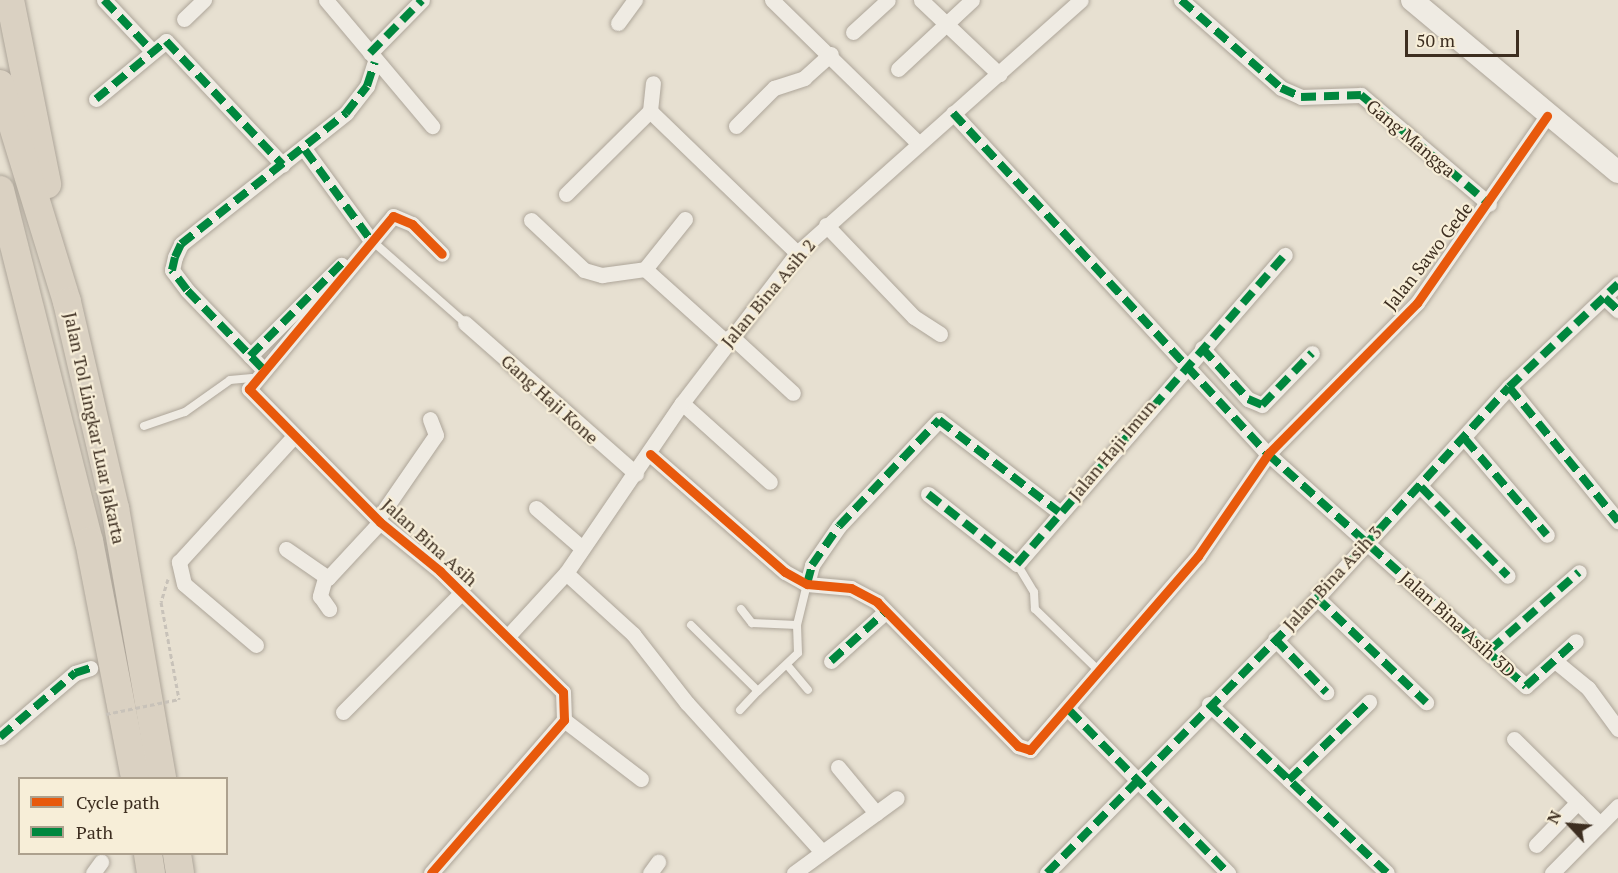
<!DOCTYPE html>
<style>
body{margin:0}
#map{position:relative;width:1618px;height:873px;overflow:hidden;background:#e7e0d1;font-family:"PT Serif",serif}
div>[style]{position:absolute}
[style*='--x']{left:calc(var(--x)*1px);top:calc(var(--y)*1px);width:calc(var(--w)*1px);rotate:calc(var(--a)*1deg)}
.path>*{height:3px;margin-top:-1.5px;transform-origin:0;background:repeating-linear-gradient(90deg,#c8c2b9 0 4.5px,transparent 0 7.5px)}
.roads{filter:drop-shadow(0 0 2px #ada599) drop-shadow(0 0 2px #ada599)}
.lane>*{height:8px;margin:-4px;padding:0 4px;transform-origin:4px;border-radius:4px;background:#efebe3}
.street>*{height:15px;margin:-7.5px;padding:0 7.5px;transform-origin:7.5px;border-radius:7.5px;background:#efebe3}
.secondary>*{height:22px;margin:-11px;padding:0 11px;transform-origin:11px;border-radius:11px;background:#efebe3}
.highway>*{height:28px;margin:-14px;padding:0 14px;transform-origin:14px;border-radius:14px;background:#dad1c2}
.path-bridge>*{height:3px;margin-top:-1.5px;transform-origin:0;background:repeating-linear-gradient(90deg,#c8c2b9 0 4.5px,transparent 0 7.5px)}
.quiet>*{height:8px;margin-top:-4px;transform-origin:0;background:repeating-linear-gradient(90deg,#00873e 0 15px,transparent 0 23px)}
.cycleway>*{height:9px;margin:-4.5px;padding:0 4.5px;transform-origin:4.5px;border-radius:4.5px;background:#e8590c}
span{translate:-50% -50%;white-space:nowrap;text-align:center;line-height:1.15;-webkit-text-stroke:4.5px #f7eed8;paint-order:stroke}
.street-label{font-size:18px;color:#3d2e20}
.legend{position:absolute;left:18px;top:777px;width:210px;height:78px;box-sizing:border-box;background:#f7eed8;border:2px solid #ada18e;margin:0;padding:8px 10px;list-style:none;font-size:18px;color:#3d2e20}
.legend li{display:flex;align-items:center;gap:12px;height:30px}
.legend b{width:30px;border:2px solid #ada18e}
.north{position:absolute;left:1540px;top:795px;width:60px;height:60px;-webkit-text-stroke:4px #f7eed8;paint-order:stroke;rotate:296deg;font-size:16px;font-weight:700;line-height:24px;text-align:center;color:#3d2e20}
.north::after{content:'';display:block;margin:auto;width:21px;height:27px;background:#3d2e20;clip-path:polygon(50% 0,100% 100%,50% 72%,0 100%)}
.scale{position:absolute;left:1405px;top:30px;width:114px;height:27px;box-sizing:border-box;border:3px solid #3d2e20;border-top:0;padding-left:8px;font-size:18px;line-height:21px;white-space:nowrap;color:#3d2e20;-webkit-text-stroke:4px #f7eed8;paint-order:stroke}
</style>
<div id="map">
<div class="path">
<i style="--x:168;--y:579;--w:24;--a:107"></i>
<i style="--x:161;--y:602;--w:99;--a:79.5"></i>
</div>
<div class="roads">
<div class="lane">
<i style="--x:371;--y:240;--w:125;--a:41.4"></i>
<i style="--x:144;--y:426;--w:43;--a:-18.9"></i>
<i style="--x:185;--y:412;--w:55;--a:-35.4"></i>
<i style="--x:230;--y:380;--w:22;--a:-5"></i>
<i style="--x:1017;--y:564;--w:33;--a:59"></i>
<i style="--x:1034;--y:592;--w:17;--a:87"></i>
<i style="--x:1035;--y:609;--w:89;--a:44.1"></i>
<i style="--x:741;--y:609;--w:18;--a:52"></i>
<i style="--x:752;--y:623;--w:45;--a:2.5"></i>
<i style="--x:691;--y:625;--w:94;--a:44.6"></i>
<i style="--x:758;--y:691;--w:55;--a:-43.5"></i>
<i style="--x:798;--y:653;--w:28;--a:-92"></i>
<i style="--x:797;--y:625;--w:42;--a:-76.3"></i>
<i style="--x:788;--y:666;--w:31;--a:50"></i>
<i style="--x:740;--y:710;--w:26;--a:-47"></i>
</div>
<div class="street">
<i style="--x:104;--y:0;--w:70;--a:46.7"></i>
<i style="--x:326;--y:0;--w:165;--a:49.9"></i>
<i style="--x:772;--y:0;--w:204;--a:44.4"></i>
<i style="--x:921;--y:0;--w:108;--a:43.5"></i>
<i style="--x:1181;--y:0;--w:133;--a:41.3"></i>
<i style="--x:1281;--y:88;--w:22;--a:24"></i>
<i style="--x:1301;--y:97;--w:60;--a:-1.9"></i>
<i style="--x:1361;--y:95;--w:168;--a:40.4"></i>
<i style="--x:184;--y:19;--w:28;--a:-44"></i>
<i style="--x:618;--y:23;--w:29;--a:-54"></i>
<i style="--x:853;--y:32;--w:47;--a:-42.4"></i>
<i style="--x:370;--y:53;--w:74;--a:-45.5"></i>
<i style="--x:898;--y:69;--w:101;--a:-43"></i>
<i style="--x:96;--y:99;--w:91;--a:-39.6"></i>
<i style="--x:166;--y:41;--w:170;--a:46.7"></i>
<i style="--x:650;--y:111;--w:204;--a:44"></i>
<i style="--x:953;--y:113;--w:464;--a:47.3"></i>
<i style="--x:1268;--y:454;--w:347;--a:42"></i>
<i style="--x:1526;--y:686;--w:67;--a:-42"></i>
<i style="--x:736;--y:126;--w:54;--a:-45"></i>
<i style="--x:774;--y:88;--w:32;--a:-18"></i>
<i style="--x:804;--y:78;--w:36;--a:-42"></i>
<i style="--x:305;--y:150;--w:110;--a:53.9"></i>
<i style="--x:566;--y:194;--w:118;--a:-44.7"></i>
<i style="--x:650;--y:111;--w:28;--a:-84"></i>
<i style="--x:531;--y:220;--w:73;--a:43.3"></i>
<i style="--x:584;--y:270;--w:19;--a:16"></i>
<i style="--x:602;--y:275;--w:43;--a:-7.9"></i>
<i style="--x:645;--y:269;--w:109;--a:42"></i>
<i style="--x:826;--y:225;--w:127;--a:46.3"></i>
<i style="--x:914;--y:317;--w:31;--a:33"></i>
<i style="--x:645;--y:269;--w:64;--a:-51.3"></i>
<i style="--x:1605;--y:298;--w:18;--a:43"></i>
<i style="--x:465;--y:323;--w:228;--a:41.4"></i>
<i style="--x:731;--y:336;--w:84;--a:42.6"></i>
<i style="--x:1202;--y:348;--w:69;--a:48"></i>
<i style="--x:1248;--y:399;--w:15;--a:23"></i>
<i style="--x:1262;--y:405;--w:72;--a:-46.1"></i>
<i style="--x:250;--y:356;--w:129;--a:-45"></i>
<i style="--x:262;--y:368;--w:108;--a:-133.9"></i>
<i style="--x:187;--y:290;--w:25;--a:-127"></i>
<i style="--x:172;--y:270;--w:13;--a:-77"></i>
<i style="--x:175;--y:257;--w:14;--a:-65"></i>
<i style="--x:181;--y:244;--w:211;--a:-38.4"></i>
<i style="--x:346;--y:113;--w:34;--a:-52"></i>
<i style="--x:367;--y:86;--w:25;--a:-72"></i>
<i style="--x:1509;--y:387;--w:173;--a:50.9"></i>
<i style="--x:682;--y:403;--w:118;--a:41.9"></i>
<i style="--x:1465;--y:439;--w:126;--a:49.5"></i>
<i style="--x:650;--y:454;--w:179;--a:41.2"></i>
<i style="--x:785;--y:572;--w:25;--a:29"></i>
<i style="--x:807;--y:584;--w:44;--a:5.2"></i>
<i style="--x:851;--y:588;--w:30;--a:28"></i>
<i style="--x:877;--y:602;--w:202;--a:45.6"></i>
<i style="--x:1018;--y:746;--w:13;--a:18"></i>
<i style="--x:1030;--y:750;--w:257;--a:-49.1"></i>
<i style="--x:1198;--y:556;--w:124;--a:-55.5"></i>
<i style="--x:1268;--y:454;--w:212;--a:-45.4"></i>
<i style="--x:1417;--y:303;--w:228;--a:-55.2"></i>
<i style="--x:1421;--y:487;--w:124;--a:45.7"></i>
<i style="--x:928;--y:494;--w:113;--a:38.2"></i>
<i style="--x:1017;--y:564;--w:409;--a:-49.1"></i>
<i style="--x:536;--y:508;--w:61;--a:41"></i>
<i style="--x:378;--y:519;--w:102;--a:-55.4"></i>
<i style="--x:436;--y:435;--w:17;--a:-111"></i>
<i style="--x:286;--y:549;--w:51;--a:34.6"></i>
<i style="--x:328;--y:578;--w:76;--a:-47.1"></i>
<i style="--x:566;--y:573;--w:91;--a:42.3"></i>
<i style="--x:633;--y:634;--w:88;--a:52"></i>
<i style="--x:687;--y:703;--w:200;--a:47.8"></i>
<i style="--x:325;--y:578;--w:19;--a:106"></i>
<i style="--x:320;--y:596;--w:16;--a:55"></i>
<i style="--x:807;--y:584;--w:20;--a:-75"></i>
<i style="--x:812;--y:565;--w:47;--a:-55.3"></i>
<i style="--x:839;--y:526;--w:146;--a:-46.7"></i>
<i style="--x:939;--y:420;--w:151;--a:37.5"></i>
<i style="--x:1317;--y:598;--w:151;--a:43.7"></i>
<i style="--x:508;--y:636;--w:86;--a:-47.4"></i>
<i style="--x:566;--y:573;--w:206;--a:-55.7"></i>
<i style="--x:682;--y:403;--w:189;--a:-52.5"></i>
<i style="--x:797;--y:253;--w:380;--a:-41.7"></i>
<i style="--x:1275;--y:639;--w:74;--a:46.1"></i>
<i style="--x:256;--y:645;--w:94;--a:-139.7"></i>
<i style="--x:184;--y:584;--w:23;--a:-103"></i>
<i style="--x:179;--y:562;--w:171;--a:-47.6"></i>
<i style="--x:1490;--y:650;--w:118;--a:-41.2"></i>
<i style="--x:831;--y:661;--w:72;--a:-42.2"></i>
<i style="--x:1555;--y:661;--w:43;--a:39.3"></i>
<i style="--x:1588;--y:688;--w:51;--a:53.8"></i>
<i style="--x:1209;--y:704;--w:245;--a:43.5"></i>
<i style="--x:1069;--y:710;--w:228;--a:45.7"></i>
<i style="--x:343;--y:712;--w:169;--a:-45.2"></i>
<i style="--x:564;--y:720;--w:97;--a:37.5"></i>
<i style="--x:0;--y:737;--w:99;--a:-40.5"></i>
<i style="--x:75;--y:673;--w:16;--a:-18"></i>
<i style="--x:1514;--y:739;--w:121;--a:44.7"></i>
<i style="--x:838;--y:767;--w:60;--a:50.4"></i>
<i style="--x:1289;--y:780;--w:112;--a:-44.3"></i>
<i style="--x:1536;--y:845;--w:60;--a:-45.7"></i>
<i style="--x:93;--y:873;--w:14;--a:-54"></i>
<i style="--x:431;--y:873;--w:203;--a:-49"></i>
<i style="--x:564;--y:720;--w:28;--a:-92"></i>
<i style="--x:563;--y:692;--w:173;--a:-135.5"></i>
<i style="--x:440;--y:571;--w:77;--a:-140.8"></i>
<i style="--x:380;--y:522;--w:187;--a:-134.6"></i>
<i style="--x:249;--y:389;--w:225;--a:-50.2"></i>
<i style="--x:393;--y:216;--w:21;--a:23"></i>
<i style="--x:412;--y:224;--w:42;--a:45"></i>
<i style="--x:650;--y:873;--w:14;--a:-54"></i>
<i style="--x:794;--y:873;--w:127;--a:-36.1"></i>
<i style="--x:1047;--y:873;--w:385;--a:-45.5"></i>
<i style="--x:1317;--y:598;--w:285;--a:-47.7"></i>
<i style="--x:1509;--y:387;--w:150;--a:-43.4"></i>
<i style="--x:1552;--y:873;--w:94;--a:-45.4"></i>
</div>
<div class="secondary">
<i style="--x:1412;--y:0;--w:268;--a:39.9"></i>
</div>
<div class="highway">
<i style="--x:10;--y:0;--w:188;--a:78.6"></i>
<i style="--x:0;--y:84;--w:228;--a:72.9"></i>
<i style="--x:67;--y:302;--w:212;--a:76.9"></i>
<i style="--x:115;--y:508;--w:274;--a:80.1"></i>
<i style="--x:0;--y:190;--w:362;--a:75.8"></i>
<i style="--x:89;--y:541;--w:241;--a:79"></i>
<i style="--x:148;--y:854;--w:19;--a:81"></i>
<i style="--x:177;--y:854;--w:19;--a:81"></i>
</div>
</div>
<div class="path-bridge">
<i style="--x:106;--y:714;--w:75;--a:-11.6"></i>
</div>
<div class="quiet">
<i style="--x:104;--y:0;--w:70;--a:46.7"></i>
<i style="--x:1181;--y:0;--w:133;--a:41.3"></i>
<i style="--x:1281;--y:88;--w:22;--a:24"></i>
<i style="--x:1301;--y:97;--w:60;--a:-1.9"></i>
<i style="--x:1361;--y:95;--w:168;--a:40.4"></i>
<i style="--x:370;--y:53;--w:74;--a:-45.5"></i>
<i style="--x:96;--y:99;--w:91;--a:-39.6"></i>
<i style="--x:166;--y:41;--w:170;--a:46.7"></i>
<i style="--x:953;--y:113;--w:464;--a:47.3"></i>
<i style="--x:1268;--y:454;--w:347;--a:42"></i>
<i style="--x:1526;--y:686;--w:67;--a:-42"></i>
<i style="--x:305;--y:150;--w:110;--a:53.9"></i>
<i style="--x:1605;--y:298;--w:18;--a:43"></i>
<i style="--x:1202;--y:348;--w:69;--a:48"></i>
<i style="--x:1248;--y:399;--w:15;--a:23"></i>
<i style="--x:1262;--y:405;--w:72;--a:-46.1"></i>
<i style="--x:250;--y:356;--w:138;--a:-45.3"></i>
<i style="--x:262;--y:368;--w:108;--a:-133.9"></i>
<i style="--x:187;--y:290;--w:25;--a:-127"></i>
<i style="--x:172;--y:270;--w:13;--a:-77"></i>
<i style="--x:175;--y:257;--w:14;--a:-65"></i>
<i style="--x:181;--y:244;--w:211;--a:-38.4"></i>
<i style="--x:346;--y:113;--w:34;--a:-52"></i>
<i style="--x:367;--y:86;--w:25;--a:-72"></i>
<i style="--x:1509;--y:387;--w:173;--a:50.9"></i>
<i style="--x:1465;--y:439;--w:126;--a:49.5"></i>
<i style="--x:1421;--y:487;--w:124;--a:45.7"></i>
<i style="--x:928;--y:494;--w:113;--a:38.2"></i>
<i style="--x:1017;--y:564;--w:409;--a:-49.1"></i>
<i style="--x:807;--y:584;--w:20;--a:-75"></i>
<i style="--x:812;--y:565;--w:47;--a:-55.3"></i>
<i style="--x:839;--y:526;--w:146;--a:-46.7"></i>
<i style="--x:939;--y:420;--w:151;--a:37.5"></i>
<i style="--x:1317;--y:598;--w:151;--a:43.7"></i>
<i style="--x:1275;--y:639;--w:74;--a:46.1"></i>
<i style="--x:1490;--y:650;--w:118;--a:-41.2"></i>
<i style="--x:831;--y:661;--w:72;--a:-42.2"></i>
<i style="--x:1209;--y:704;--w:245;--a:43.5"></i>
<i style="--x:1069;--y:710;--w:228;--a:45.7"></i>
<i style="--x:0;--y:737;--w:99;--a:-40.5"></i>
<i style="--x:75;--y:673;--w:16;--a:-18"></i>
<i style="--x:1289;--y:780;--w:112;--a:-44.3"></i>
<i style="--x:1047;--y:873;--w:385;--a:-45.5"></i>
<i style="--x:1317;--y:598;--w:285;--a:-47.7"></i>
<i style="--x:1509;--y:387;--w:150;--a:-43.4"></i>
</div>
<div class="cycleway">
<i style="--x:650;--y:454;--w:179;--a:41.2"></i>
<i style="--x:785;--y:572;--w:25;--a:29"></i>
<i style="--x:807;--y:584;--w:44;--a:5.2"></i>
<i style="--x:851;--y:588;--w:30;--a:28"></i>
<i style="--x:877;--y:602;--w:202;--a:45.6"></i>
<i style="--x:1018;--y:746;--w:13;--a:18"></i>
<i style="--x:1030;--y:750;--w:257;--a:-49.1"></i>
<i style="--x:1198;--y:556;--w:124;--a:-55.5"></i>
<i style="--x:1268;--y:454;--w:212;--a:-45.4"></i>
<i style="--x:1417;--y:303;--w:228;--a:-55.2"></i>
<i style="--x:431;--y:873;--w:203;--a:-49"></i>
<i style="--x:564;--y:720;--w:28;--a:-92"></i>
<i style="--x:563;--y:692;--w:173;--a:-135.5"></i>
<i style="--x:440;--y:571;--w:77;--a:-140.8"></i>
<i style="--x:380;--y:522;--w:187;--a:-134.6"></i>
<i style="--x:249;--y:389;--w:225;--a:-50.2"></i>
<i style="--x:393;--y:216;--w:21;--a:23"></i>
<i style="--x:412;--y:224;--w:42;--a:45"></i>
</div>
<div class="street-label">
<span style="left:1411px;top:138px;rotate:40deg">Gang Mangga</span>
<span style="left:1428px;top:256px;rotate:-52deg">Jalan Sawo Gede</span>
<span style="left:768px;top:293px;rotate:-50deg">Jalan Bina Asih 2</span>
<span style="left:550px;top:399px;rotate:42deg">Gang Haji Kone</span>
<span style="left:95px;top:428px;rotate:78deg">Jalan Tol Lingkar Luar Jakarta</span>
<span style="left:1112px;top:450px;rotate:-50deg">Jalan Haji Imun</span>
<span style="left:430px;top:542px;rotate:42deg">Jalan Bina Asih</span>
<span style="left:1332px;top:578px;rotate:-47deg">Jalan Bina Asih 3</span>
<span style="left:1458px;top:624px;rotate:42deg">Jalan Bina Asih 3D</span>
</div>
<ul class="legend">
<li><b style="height:8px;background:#e8590c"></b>Cycle path</li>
<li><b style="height:8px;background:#00873e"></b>Path</li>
</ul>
<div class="north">N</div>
<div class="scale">50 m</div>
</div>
